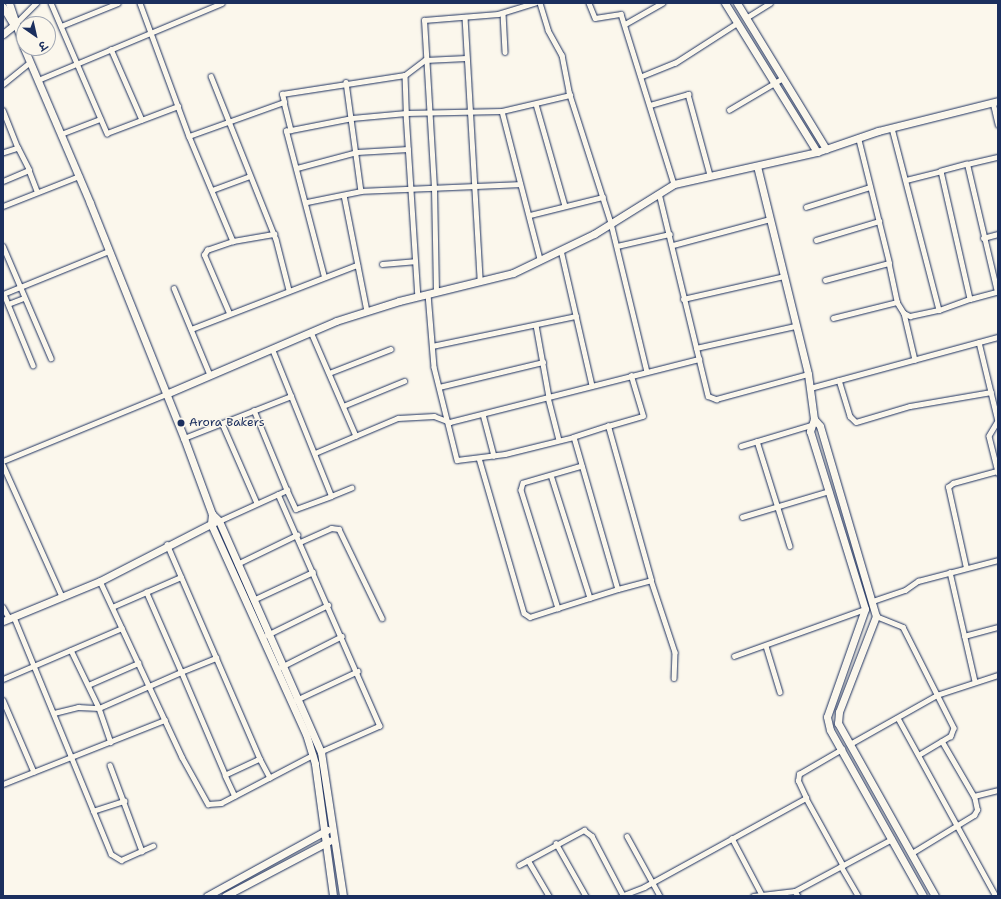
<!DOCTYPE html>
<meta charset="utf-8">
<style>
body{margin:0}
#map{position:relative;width:1001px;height:899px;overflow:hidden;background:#fbf7ec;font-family:"Shantell Sans","Playpen Sans Deva",sans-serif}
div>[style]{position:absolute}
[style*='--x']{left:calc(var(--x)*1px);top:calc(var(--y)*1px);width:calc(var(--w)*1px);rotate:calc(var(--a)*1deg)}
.roads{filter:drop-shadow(0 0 1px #1b2f5e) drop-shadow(0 0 1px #1b2f5e)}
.street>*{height:4.5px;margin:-2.25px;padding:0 2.25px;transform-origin:2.25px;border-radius:2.25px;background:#fbf7ec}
.secondary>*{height:7px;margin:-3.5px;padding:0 3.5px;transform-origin:3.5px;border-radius:3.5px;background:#fbf7ec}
.dots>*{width:11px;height:11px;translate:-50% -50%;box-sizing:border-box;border:2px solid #fbf7ec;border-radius:50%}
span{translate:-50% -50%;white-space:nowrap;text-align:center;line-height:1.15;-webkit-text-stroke:3px #fbf7ec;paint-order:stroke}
.poi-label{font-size:12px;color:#1b2f5e}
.left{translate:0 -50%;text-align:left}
.frame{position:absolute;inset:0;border:4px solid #1b2f5e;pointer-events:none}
.north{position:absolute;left:16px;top:16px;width:40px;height:40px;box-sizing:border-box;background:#fbf7ec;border:1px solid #a1a7b3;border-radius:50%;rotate:146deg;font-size:11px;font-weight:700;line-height:16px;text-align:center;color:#1b2f5e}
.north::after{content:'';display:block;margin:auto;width:14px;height:18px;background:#1b2f5e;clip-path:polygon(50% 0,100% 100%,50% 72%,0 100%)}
</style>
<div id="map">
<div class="roads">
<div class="street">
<i style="--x:51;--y:3;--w:142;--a:66.7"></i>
<i style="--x:107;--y:133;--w:76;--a:-20.8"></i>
<i style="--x:140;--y:3;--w:142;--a:69.8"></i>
<i style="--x:189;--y:136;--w:114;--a:67.3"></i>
<i style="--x:540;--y:3;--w:28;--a:73"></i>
<i style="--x:548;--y:30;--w:29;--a:61"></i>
<i style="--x:562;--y:55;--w:38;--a:79"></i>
<i style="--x:569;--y:92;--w:138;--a:72.2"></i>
<i style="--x:611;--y:223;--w:153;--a:76.4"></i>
<i style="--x:589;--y:3;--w:16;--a:68"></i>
<i style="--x:595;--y:18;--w:26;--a:-9"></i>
<i style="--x:621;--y:14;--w:178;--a:72.7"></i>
<i style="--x:503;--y:13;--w:39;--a:87"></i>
<i style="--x:465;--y:17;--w:264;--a:86.7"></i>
<i style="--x:746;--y:18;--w:28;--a:-32"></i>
<i style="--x:15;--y:24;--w:30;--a:-45"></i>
<i style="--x:625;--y:24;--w:43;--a:-29.6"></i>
<i style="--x:61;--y:26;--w:61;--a:-22"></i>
<i style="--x:111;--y:49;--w:77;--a:66.4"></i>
<i style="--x:405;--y:75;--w:38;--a:88"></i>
<i style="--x:406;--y:113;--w:96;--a:-1.2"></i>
<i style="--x:502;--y:111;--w:70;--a:-13.2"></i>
<i style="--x:211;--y:76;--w:175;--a:68.3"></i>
<i style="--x:276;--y:239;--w:53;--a:75.7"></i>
<i style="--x:642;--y:76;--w:35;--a:-22"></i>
<i style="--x:675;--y:63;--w:74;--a:-32.8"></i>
<i style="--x:38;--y:80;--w:199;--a:-22.7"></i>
<i style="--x:346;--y:82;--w:110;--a:82.2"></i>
<i style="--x:3;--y:84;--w:35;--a:-39"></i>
<i style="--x:284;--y:102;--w:8;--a:-104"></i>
<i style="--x:282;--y:94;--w:124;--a:-8.8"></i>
<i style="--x:405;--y:75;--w:25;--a:-37"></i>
<i style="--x:425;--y:60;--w:41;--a:-2.8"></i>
<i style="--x:993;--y:102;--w:23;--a:77"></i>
<i style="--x:536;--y:104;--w:106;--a:74.1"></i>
<i style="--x:650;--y:105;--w:40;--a:-16"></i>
<i style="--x:688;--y:94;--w:84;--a:74.8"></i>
<i style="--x:3;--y:110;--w:41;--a:68.5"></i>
<i style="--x:18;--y:148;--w:16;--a:162"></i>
<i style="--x:729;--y:110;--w:63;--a:-30.7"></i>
<i style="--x:502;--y:111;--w:153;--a:75.6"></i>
<i style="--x:892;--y:128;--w:188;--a:75.5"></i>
<i style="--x:939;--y:310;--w:33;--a:-20"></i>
<i style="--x:61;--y:134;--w:42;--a:-21"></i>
<i style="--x:189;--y:136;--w:101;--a:-19.7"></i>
<i style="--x:284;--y:102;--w:29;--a:76"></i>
<i style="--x:967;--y:164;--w:32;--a:-13"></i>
<i style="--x:297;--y:168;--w:62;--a:-14.9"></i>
<i style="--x:357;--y:152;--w:51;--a:-3.4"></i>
<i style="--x:29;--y:170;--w:22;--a:69"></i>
<i style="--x:906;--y:180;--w:36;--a:-14"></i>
<i style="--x:3;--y:181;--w:28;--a:-23"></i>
<i style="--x:29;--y:170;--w:25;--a:-117"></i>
<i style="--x:212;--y:190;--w:40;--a:-20.2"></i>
<i style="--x:659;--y:193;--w:209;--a:76.4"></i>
<i style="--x:708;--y:396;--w:9;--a:21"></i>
<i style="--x:716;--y:399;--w:95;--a:-15.2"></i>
<i style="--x:344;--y:195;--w:118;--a:78.8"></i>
<i style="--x:307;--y:202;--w:55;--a:-11.5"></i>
<i style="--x:361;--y:191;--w:159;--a:-2.5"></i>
<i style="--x:3;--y:206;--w:82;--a:-21.5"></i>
<i style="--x:806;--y:207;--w:67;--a:-17.4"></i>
<i style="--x:530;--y:215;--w:75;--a:-13.9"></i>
<i style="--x:983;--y:238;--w:16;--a:-15"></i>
<i style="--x:816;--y:240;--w:66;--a:-16.8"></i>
<i style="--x:673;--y:245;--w:100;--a:-15"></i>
<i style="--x:3;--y:246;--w:122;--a:66.8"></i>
<i style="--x:617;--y:246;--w:54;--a:-12.8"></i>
<i style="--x:561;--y:250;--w:139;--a:77.1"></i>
<i style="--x:889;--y:263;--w:40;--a:78"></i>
<i style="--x:897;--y:302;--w:13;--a:58"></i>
<i style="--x:904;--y:313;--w:7;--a:27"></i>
<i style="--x:910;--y:316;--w:30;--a:-12"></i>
<i style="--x:382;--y:264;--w:32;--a:-5"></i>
<i style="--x:324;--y:277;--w:151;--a:-104.6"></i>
<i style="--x:286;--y:131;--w:67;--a:-11.1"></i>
<i style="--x:352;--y:118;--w:54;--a:-5.3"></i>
<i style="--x:406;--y:113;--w:184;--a:86.3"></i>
<i style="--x:825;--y:280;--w:66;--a:-14.9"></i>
<i style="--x:889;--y:263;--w:129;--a:-103.9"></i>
<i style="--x:174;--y:288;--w:94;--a:67.5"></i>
<i style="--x:436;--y:292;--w:104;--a:-91.1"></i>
<i style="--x:434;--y:188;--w:168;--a:-93.4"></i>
<i style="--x:424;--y:20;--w:74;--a:-4.6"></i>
<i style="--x:498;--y:14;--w:39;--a:-17"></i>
<i style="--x:997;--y:292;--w:131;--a:-103.2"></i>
<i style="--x:967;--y:164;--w:27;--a:165"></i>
<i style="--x:941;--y:171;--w:131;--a:77.2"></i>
<i style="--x:970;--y:299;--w:28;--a:-15"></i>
<i style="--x:997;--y:292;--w:1;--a:0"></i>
<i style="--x:3;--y:294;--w:114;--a:-22.1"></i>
<i style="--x:4;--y:294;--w:77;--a:67.8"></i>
<i style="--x:428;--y:294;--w:73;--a:85.3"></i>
<i style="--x:434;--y:367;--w:96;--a:76.1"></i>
<i style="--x:457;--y:460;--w:48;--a:-7.1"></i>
<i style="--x:505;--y:454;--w:71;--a:-13.8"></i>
<i style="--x:683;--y:299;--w:104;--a:-12.8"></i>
<i style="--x:8;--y:304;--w:17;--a:-21"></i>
<i style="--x:229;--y:313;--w:63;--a:-113.3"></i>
<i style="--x:204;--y:255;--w:6;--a:-59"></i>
<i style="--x:207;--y:250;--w:28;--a:-19"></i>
<i style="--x:233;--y:241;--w:42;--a:-9.7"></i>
<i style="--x:904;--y:313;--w:48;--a:76.8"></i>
<i style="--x:833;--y:318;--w:66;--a:-14"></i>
<i style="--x:536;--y:325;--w:73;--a:79.8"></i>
<i style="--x:191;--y:329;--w:178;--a:-21.1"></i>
<i style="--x:311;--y:332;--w:113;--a:66.6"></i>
<i style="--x:979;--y:342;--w:81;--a:76.5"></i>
<i style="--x:432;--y:346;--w:147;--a:-11.8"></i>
<i style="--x:696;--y:348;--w:101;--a:-12.5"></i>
<i style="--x:329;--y:373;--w:66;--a:-21.2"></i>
<i style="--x:839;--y:380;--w:38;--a:73"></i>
<i style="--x:850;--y:416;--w:8;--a:45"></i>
<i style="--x:856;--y:422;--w:56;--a:-16.5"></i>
<i style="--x:910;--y:406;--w:82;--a:-9.8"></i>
<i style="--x:439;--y:387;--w:107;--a:-13.5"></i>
<i style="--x:810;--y:388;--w:195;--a:-15.2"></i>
<i style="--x:548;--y:397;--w:44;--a:75.7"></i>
<i style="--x:343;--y:406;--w:66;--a:-22.3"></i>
<i style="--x:254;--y:410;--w:87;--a:67.6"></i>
<i style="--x:483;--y:414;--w:43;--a:75.3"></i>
<i style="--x:998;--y:421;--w:17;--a:121"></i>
<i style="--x:989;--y:436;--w:38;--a:76"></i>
<i style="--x:222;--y:423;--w:87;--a:66.4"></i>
<i style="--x:608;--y:426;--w:36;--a:162"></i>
<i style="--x:574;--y:437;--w:158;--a:73.9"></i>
<i style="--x:618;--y:589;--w:34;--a:-15"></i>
<i style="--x:651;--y:580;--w:160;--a:-105.6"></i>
<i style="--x:608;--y:426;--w:36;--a:-16"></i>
<i style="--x:643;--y:416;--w:42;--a:-106.7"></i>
<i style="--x:184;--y:438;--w:115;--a:-21.4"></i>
<i style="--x:757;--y:441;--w:110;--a:72.6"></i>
<i style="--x:741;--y:446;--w:73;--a:-16.7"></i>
<i style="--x:315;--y:453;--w:90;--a:-22.9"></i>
<i style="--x:398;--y:418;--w:36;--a:-3"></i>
<i style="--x:434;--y:416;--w:17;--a:21"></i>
<i style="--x:450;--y:422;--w:257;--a:-14.2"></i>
<i style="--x:479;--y:458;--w:161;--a:73.8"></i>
<i style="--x:524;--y:613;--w:7;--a:34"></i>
<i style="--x:530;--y:617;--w:29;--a:-18"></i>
<i style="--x:3;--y:461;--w:176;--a:-22.3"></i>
<i style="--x:3;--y:465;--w:144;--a:65.8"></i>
<i style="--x:582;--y:466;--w:61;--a:163.9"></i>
<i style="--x:523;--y:483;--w:7;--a:106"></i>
<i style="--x:521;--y:490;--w:124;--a:72.6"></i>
<i style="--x:558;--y:608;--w:63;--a:-17.6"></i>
<i style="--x:551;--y:475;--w:129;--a:72.4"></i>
<i style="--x:278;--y:494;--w:253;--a:66.3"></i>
<i style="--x:380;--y:726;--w:64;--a:156.2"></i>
<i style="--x:331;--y:496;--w:22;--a:-22"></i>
<i style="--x:742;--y:517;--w:91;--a:-16.6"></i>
<i style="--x:219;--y:521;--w:75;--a:-24.5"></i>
<i style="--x:287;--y:490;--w:21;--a:65"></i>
<i style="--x:296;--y:509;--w:37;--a:-20"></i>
<i style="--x:331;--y:496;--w:158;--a:-111.9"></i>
<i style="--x:300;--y:542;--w:34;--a:-24"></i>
<i style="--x:331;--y:528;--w:8;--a:7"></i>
<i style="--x:339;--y:529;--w:99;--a:64.2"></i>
<i style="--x:167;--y:544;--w:234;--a:66.6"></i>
<i style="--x:260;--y:759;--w:38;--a:155"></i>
<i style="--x:225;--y:775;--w:112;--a:-113.1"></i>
<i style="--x:181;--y:672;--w:38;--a:-22"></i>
<i style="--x:237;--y:564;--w:67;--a:-25.8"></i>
<i style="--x:966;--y:568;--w:83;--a:-102.5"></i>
<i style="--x:948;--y:487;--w:6;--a:-39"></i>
<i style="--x:953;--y:483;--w:46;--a:-15.3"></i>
<i style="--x:950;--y:572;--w:112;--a:77.1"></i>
<i style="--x:651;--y:580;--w:76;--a:71.6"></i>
<i style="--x:675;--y:652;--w:26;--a:92"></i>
<i style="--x:100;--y:581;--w:194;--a:65"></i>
<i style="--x:182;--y:757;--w:54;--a:61"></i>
<i style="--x:208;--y:804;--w:13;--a:-4"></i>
<i style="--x:221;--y:803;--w:104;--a:-27.6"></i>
<i style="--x:253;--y:600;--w:66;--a:-25"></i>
<i style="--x:873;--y:601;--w:34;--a:-19"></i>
<i style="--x:905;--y:590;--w:16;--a:-35"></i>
<i style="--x:918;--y:581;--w:83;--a:-14.7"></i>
<i style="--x:3;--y:607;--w:13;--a:61"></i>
<i style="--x:112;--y:607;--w:75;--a:-23.5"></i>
<i style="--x:876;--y:616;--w:29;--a:22"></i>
<i style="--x:903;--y:627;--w:113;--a:63.2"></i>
<i style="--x:954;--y:728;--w:9;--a:111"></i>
<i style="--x:951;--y:736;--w:37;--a:149"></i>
<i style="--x:14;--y:617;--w:256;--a:67.7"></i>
<i style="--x:111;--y:854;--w:12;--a:31"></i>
<i style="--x:121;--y:860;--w:35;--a:-24"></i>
<i style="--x:267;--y:635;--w:68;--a:-26.2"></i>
<i style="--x:964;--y:636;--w:35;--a:-15"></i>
<i style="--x:766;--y:646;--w:48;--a:73.1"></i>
<i style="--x:71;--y:650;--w:64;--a:64.2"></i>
<i style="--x:99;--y:708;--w:36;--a:71"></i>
<i style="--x:734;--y:656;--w:139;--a:-19.7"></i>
<i style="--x:281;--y:667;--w:68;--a:-26.9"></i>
<i style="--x:3;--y:679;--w:129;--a:-23.2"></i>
<i style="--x:88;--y:685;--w:55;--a:-23.7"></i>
<i style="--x:3;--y:700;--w:78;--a:66.7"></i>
<i style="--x:296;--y:700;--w:68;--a:-25.1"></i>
<i style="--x:54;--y:713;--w:25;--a:-14"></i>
<i style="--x:78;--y:707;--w:21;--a:3"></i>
<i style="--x:99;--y:708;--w:90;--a:-23.7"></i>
<i style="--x:181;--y:672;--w:87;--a:-113.6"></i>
<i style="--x:898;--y:718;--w:203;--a:61.2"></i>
<i style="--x:942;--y:741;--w:64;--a:59.8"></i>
<i style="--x:974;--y:796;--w:25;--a:-14"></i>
<i style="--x:850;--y:744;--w:100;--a:-29.4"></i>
<i style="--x:937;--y:695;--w:64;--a:-18.2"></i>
<i style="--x:260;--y:759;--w:21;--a:62"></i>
<i style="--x:110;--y:765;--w:92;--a:69.6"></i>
<i style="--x:225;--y:775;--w:23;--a:65"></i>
<i style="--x:3;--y:784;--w:174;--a:-21.6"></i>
<i style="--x:806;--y:798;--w:77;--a:61.1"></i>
<i style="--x:93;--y:811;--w:33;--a:-18"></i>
<i style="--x:627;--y:836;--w:68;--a:61.2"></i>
<i style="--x:732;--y:838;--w:62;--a:62.2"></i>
<i style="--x:556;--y:843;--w:61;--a:60.5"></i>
<i style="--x:912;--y:853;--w:73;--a:-31.5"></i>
<i style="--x:974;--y:815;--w:6;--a:-59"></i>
<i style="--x:977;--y:810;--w:14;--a:-102"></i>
<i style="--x:528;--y:860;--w:42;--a:59.7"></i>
<i style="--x:519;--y:865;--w:74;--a:-28.3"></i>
<i style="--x:584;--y:830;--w:10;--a:37"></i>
<i style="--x:592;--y:836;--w:67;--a:62.3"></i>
<i style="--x:841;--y:866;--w:34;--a:60"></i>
<i style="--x:795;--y:891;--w:6;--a:59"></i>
<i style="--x:621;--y:896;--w:25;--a:-21"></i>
<i style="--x:644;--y:887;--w:185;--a:-28.8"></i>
<i style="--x:806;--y:798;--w:19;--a:-115"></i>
<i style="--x:798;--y:781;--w:7;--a:-82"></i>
<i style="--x:799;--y:774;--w:50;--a:-30.2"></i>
<i style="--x:753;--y:896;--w:42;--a:-6.8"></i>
<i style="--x:795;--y:891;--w:110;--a:-28.2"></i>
</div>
<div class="secondary">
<i style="--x:9;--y:3;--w:47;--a:71.6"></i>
<i style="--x:725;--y:3;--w:175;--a:58.3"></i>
<i style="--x:737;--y:3;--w:171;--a:58.6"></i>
<i style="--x:3;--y:7;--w:21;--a:59"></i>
<i style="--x:3;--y:34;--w:14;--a:-39"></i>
<i style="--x:24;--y:48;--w:168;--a:66.9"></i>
<i style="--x:90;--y:203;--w:253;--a:68.2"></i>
<i style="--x:184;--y:438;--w:81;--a:69.8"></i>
<i style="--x:212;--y:514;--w:10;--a:96"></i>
<i style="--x:211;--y:524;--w:230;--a:65.7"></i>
<i style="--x:306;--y:734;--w:31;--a:73"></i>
<i style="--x:315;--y:764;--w:133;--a:82.2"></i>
<i style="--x:757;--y:166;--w:214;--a:76.2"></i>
<i style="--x:808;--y:374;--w:45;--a:82.4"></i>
<i style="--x:814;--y:419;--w:9;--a:49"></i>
<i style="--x:820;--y:426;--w:198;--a:73.6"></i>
<i style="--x:876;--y:616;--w:103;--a:111.1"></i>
<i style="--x:839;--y:712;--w:11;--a:95"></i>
<i style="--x:838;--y:723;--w:198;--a:60.7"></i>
<i style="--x:166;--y:394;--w:185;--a:-23.2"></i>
<i style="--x:336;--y:321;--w:66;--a:-17.6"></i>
<i style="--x:399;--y:301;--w:117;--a:-13.8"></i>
<i style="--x:513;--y:273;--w:90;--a:-25.7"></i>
<i style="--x:594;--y:234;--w:94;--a:-32"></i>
<i style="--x:674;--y:184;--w:147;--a:-12.6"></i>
<i style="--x:817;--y:152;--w:65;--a:-19"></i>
<i style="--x:878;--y:131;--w:124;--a:-14"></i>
<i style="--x:814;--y:419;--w:13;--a:108"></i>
<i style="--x:810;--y:431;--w:186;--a:72.8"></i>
<i style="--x:865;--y:609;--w:114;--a:109.4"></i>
<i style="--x:827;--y:717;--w:13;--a:77"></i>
<i style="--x:830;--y:730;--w:190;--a:60.7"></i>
<i style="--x:212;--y:514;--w:10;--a:45"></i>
<i style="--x:219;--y:521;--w:253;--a:66.2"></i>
<i style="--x:321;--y:752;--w:146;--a:81.3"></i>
<i style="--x:3;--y:621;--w:105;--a:-22.4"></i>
<i style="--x:100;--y:581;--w:129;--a:-27.2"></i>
<i style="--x:207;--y:896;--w:137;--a:-28.8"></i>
<i style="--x:225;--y:896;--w:118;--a:-27.9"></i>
</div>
</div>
<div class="dots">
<i style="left:181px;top:423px;background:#1b2f5e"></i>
</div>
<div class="poi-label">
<span class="left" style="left:189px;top:423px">Arora Bakers</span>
</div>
<div class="frame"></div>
<div class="north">उ</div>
</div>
